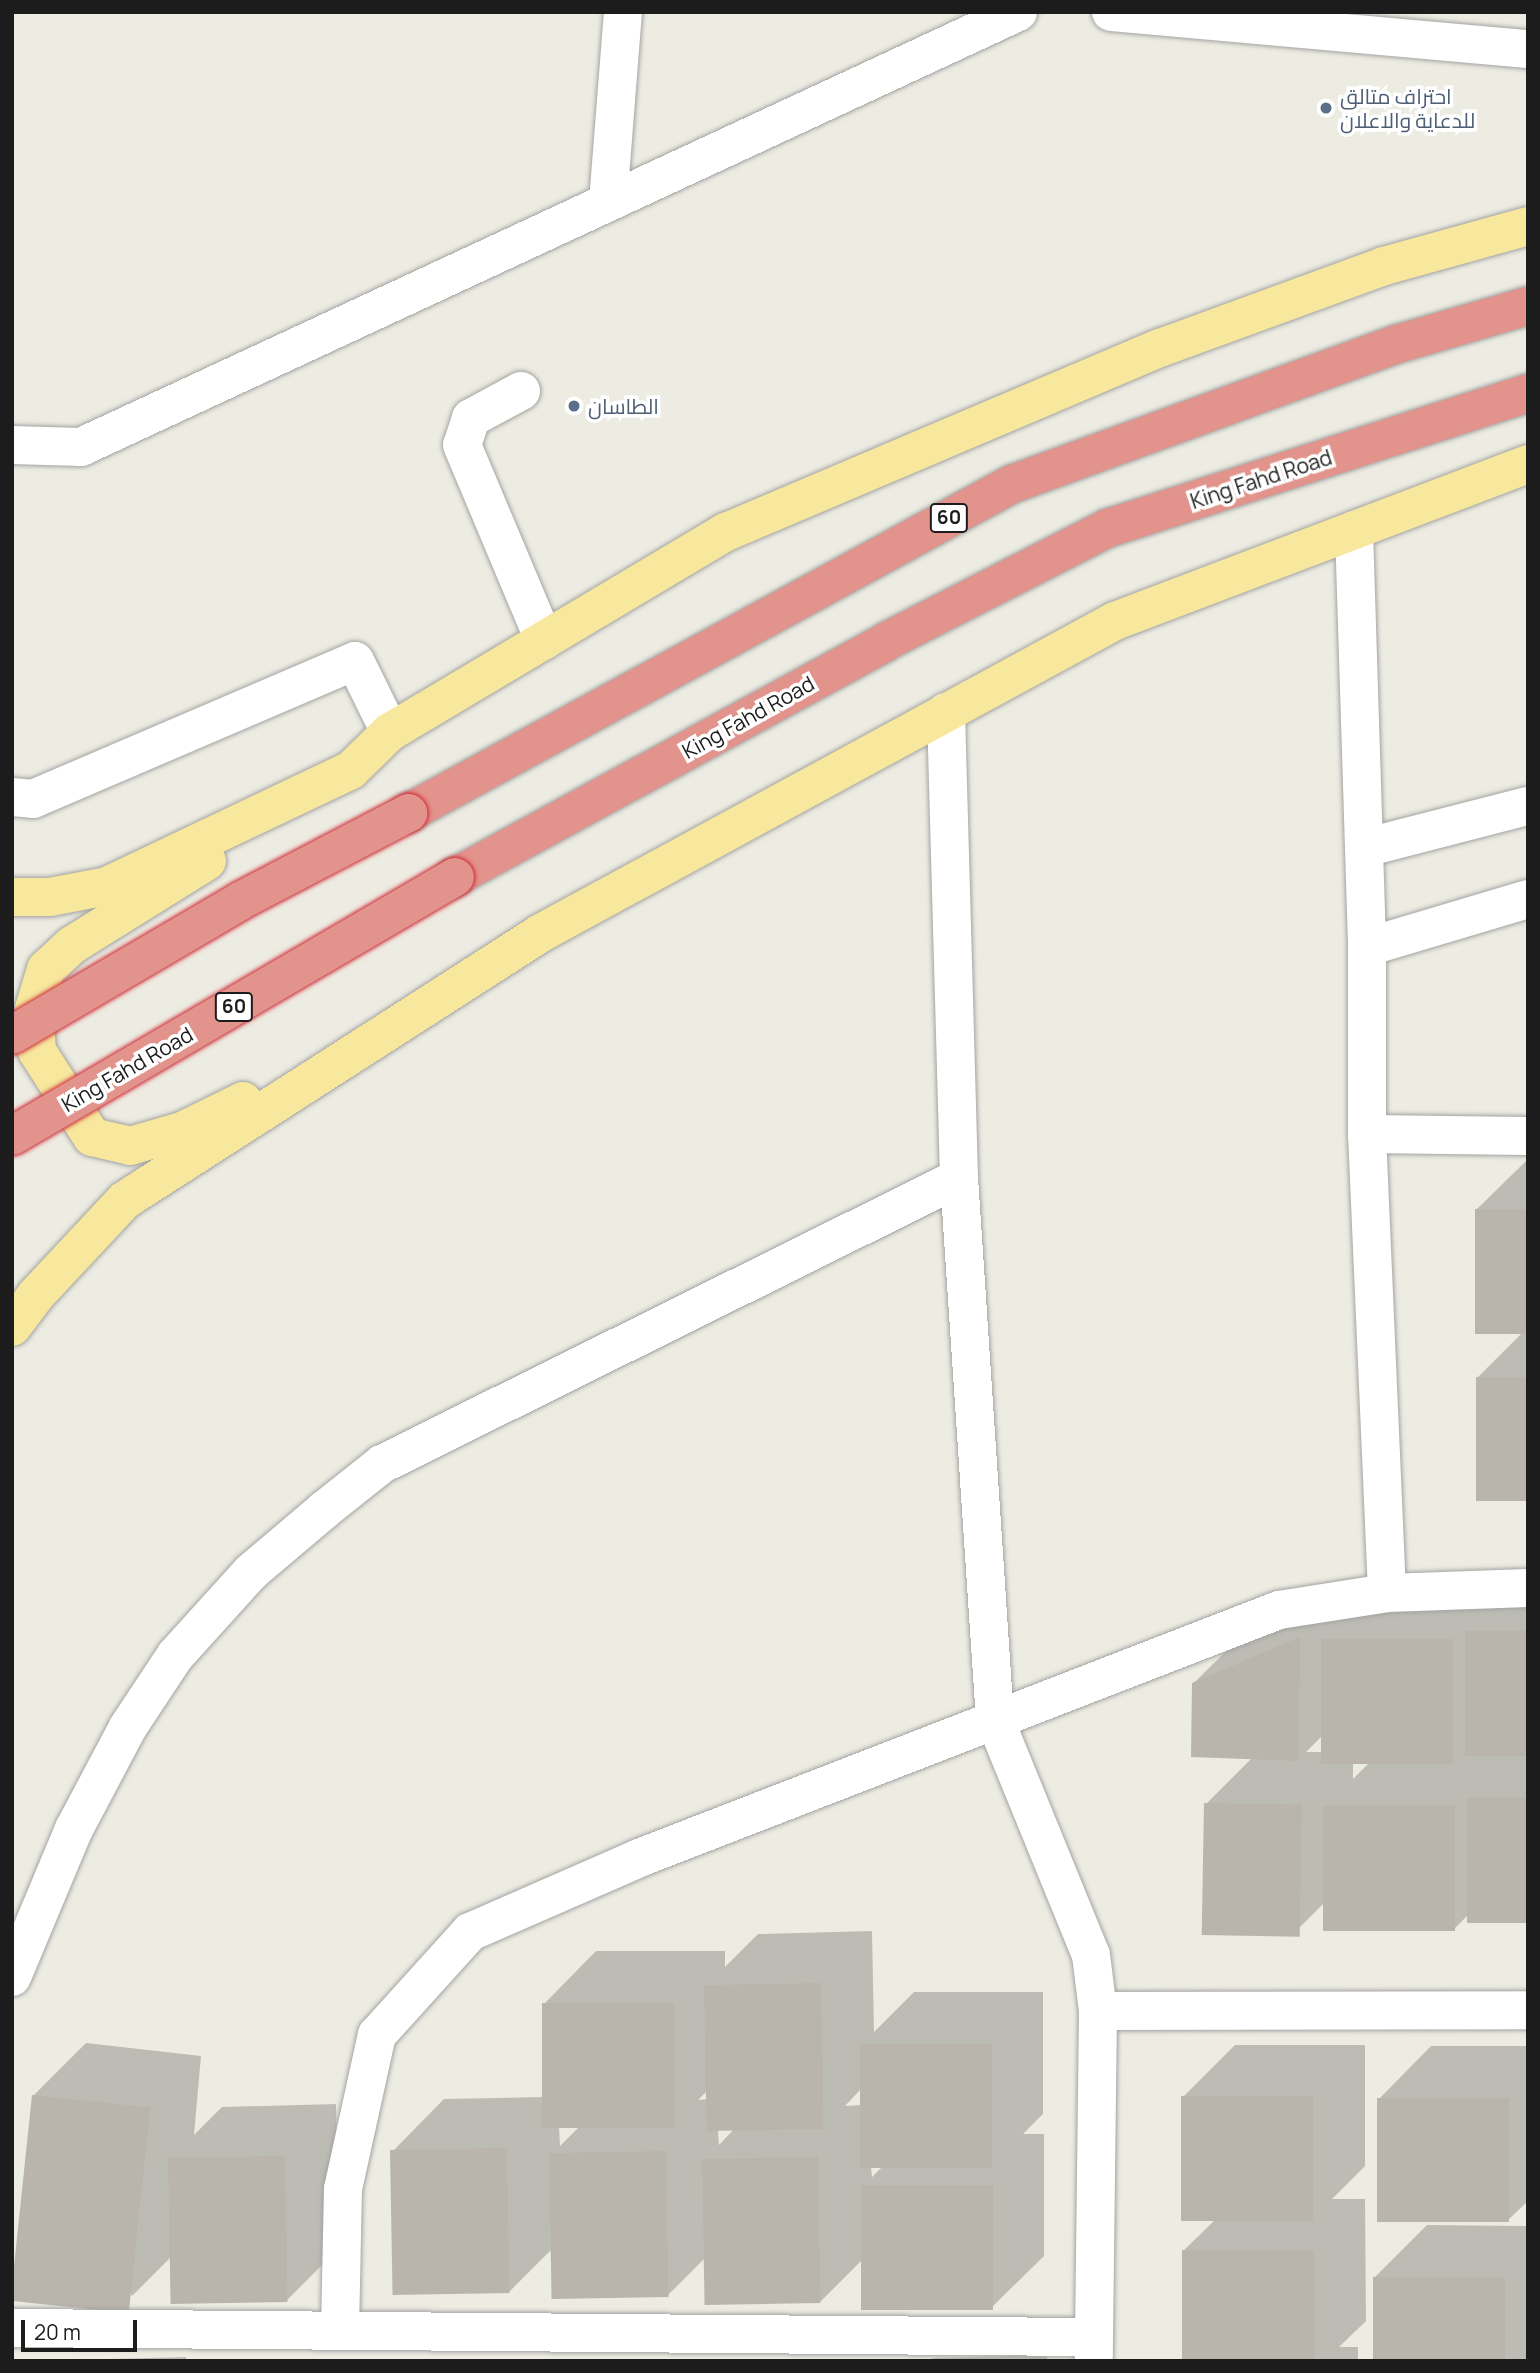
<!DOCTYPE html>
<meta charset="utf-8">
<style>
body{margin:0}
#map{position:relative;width:1540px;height:2373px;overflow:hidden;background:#edece2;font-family:Manrope,Cairo,sans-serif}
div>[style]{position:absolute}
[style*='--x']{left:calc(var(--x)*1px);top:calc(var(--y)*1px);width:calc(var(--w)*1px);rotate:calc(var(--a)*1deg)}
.shadow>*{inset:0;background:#0003}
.building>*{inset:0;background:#b9b5ac;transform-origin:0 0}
.roads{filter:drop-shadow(0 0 2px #a3a3a3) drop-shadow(0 0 2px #a3a3a3)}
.minor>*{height:38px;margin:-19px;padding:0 19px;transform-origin:19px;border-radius:19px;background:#fff}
.major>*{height:38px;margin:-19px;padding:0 19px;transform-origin:19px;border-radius:19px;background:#f7e89d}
.highway>*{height:38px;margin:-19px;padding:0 19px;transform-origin:19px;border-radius:19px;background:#e2938c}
.bridges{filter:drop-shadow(0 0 2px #cf2c38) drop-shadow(0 0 2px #cf2c38)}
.highway-bridge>*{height:38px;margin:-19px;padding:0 19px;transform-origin:19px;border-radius:19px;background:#e2938c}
.dots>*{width:19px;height:19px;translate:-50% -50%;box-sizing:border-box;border:4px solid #fff;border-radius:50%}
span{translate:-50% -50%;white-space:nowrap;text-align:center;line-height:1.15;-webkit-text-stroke:7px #fff;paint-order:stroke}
.shield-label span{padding:2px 5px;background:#fff;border:2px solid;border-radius:5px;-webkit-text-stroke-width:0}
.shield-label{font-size:19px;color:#1c1c1c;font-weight:700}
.service-label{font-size:21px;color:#4e5e75}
.left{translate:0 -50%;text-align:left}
.street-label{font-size:21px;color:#1c1c1c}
.frame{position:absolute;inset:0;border:14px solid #1c1c1c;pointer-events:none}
.scale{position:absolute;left:21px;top:2320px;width:116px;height:32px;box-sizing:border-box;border:4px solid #1c1c1c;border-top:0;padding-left:9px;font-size:21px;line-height:24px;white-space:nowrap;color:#1c1c1c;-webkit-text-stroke:5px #fff;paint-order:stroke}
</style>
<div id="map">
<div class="shadow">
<i style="clip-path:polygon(1528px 1159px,1528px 1499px,1478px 1377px,1523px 1332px,1476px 1210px)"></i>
<i style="clip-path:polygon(evenodd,1528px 1580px,1528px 1921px,1468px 1915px,1454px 1929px,1324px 1903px,1300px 1927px,1206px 1804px,1252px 1758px,1193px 1684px,1246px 1631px,1528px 1580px,1322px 1736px,1322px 1752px,1306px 1752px,1322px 1736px,1528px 1580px,1353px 1762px,1370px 1762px,1353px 1779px,1353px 1762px)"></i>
<i style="clip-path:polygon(evenodd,872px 1931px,874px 2032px,914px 1992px,1043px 1992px,1043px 2114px,1023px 2134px,1044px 2134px,1044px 2256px,991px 2308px,862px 2260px,821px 2301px,705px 2258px,668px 2295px,553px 2248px,509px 2292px,392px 2152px,444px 2099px,543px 2097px,544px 2004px,596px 1951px,725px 1951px,725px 1967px,758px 1934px,872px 1931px,861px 2089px,861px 2105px,845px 2106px,861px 2089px,872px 1931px,708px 2090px,708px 2099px,698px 2100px,708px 2090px,872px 1931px,559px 2126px,580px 2126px,560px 2146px,559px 2126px,872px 1931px,734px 2129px,719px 2145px,718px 2130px,734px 2129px,872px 1931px,871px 2167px,882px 2167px,872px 2177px,871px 2167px)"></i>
<i style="clip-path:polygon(86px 2043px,201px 2056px,194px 2135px,222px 2107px,336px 2104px,339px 2248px,287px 2300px,171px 2257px,132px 2296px,34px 2095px)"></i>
<i style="clip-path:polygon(1235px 2045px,1365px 2045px,1365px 2166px,1332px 2199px,1365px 2199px,1366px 2321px,1339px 2347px,1358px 2347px,1358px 2361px,1184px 2361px,1183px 2251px,1216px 2219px,1183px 2097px)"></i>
<i style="clip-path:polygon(1431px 2046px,1528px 2046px,1528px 2201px,1508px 2220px,1379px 2099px)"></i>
<i style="clip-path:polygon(1427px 2225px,1528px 2226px,1528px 2361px,1374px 2361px,1374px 2278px)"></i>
<i style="clip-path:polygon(1047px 2355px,1047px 2361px,930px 2361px,933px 2358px)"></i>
<i style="clip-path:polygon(186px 2357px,186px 2361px,72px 2361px,72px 2360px)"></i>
</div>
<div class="building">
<i style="left:1475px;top:1209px;width:53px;height:125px"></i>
<i style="left:1476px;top:1377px;width:52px;height:124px"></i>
<i style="left:1465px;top:1631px;width:63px;height:125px"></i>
<i style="clip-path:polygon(1300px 1637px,1299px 1761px,1191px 1757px,1192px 1683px)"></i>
<i style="left:1321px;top:1639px;width:132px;height:125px"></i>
<i style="left:1467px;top:1798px;width:61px;height:125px"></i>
<i style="left:1204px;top:1803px;width:98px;height:132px;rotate:1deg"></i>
<i style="left:1455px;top:1806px;width:125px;height:132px;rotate:90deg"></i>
<i style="left:821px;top:1983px;width:146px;height:117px;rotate:89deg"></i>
<i style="left:542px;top:2003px;width:132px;height:125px"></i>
<i style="left:860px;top:2044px;width:132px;height:124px"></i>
<i style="left:32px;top:2095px;width:119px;height:207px;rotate:6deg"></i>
<i style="left:1181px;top:2096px;width:132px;height:125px"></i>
<i style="left:1377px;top:2098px;width:132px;height:124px"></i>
<i style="left:507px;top:2148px;width:145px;height:117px;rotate:89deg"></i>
<i style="left:666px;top:2151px;width:146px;height:117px;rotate:89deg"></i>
<i style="left:285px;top:2156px;width:146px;height:117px;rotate:89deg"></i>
<i style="left:818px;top:2157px;width:146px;height:116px;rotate:89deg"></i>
<i style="left:861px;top:2185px;width:132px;height:125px"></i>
<i style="left:1314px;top:2250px;width:111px;height:132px;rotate:90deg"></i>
<i style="left:1373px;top:2277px;width:132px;height:84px"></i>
</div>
<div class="roads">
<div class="minor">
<i style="--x:1111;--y:12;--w:419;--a:5.1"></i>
<i style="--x:608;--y:202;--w:191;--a:-85.5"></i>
<i style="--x:521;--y:391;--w:57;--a:151.6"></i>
<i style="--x:471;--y:418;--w:28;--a:108"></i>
<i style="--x:462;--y:445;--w:212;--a:67.2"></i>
<i style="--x:12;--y:445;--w:69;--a:1.7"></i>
<i style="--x:81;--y:447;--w:1033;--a:-24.9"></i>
<i style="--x:1354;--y:530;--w:417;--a:88.2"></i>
<i style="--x:1367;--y:947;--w:187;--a:90"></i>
<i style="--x:1367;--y:1134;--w:459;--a:87.5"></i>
<i style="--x:946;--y:712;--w:466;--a:88.4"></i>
<i style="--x:959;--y:1178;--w:543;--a:86.2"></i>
<i style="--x:995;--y:1720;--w:254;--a:67.8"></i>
<i style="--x:1091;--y:1955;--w:56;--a:82.9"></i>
<i style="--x:1098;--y:2011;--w:350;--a:90.7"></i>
<i style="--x:12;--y:797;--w:21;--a:5"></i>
<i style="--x:33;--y:799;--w:350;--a:-23.2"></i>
<i style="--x:355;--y:661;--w:79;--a:63.8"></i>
<i style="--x:1364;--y:848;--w:169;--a:-14.4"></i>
<i style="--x:1367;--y:947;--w:168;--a:-16.6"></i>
<i style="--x:1367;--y:1134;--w:161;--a:0.7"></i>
<i style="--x:12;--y:1977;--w:160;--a:-67.3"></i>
<i style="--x:74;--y:1829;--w:115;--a:-62.1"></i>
<i style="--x:128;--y:1727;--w:85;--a:-56.5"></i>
<i style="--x:175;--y:1656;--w:113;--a:-47.9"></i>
<i style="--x:251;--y:1572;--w:96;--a:-40.3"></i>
<i style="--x:324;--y:1510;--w:74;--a:-38.4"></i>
<i style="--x:382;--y:1464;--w:644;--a:-26.37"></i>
<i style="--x:1098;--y:2011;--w:430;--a:-0.1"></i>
<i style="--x:12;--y:2328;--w:1082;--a:0.48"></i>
<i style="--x:340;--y:2331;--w:142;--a:-88.8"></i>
<i style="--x:343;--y:2189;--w:158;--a:-77.6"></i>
<i style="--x:377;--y:2035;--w:139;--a:-47.9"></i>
<i style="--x:470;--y:1932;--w:184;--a:-23.6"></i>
<i style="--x:639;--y:1858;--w:686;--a:-21.18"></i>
<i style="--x:1279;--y:1610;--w:109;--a:-8.9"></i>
<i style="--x:1387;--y:1593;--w:141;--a:-2"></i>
</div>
<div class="major">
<i style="--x:207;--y:861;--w:159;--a:148.1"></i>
<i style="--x:72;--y:945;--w:35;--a:137"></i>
<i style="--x:46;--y:969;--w:42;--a:106.7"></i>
<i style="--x:34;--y:1009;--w:42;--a:85.9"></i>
<i style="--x:37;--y:1051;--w:102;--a:57.4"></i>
<i style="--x:92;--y:1137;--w:39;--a:13"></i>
<i style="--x:130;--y:1146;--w:54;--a:-16.1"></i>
<i style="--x:182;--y:1131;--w:68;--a:-26.2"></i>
<i style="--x:12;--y:897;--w:38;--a:0"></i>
<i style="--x:50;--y:897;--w:58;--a:-10.9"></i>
<i style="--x:107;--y:886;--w:270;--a:-25.4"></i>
<i style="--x:351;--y:770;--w:54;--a:-44.3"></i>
<i style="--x:390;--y:732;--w:391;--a:-30.8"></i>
<i style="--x:726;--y:532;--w:471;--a:-23"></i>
<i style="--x:1160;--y:348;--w:239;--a:-20.1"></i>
<i style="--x:1384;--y:266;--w:149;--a:-15.5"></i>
<i style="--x:12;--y:1327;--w:40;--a:-53"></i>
<i style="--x:36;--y:1295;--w:130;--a:-46.9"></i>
<i style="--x:125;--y:1200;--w:492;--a:-32.7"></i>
<i style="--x:539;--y:934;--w:656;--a:-28.52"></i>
<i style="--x:1115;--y:621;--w:442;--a:-20.8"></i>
</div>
<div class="highway">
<i style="--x:408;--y:813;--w:688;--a:-28.58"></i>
<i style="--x:1012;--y:484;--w:410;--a:-20"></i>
<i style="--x:1397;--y:344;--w:136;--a:-16.2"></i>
<i style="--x:455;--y:877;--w:492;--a:-28.6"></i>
<i style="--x:887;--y:641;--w:248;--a:-27.1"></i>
<i style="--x:1108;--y:528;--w:441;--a:-17.8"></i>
</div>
</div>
<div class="bridges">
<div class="highway-bridge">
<i style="--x:12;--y:1035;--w:264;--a:-30.4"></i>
<i style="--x:240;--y:901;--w:190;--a:-27.6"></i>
<i style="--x:12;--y:1136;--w:513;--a:-30.31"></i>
</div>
</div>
<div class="dots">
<i style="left:1326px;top:108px;background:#5c6f8a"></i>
<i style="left:574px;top:406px;background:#5c6f8a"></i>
</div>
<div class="shield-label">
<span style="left:949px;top:518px">60</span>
<span style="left:234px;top:1007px">60</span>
</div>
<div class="service-label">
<span class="left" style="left:1340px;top:108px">احتراف متالق<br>للدعاية والاعلان</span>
<span class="left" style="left:588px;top:406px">الطاسان</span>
</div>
<div class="street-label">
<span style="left:1261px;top:479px;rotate:-18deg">King Fahd Road</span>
<span style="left:748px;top:717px;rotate:-29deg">King Fahd Road</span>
<span style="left:127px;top:1069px;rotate:-30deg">King Fahd Road</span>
</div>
<div class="frame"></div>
<div class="scale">20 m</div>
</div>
